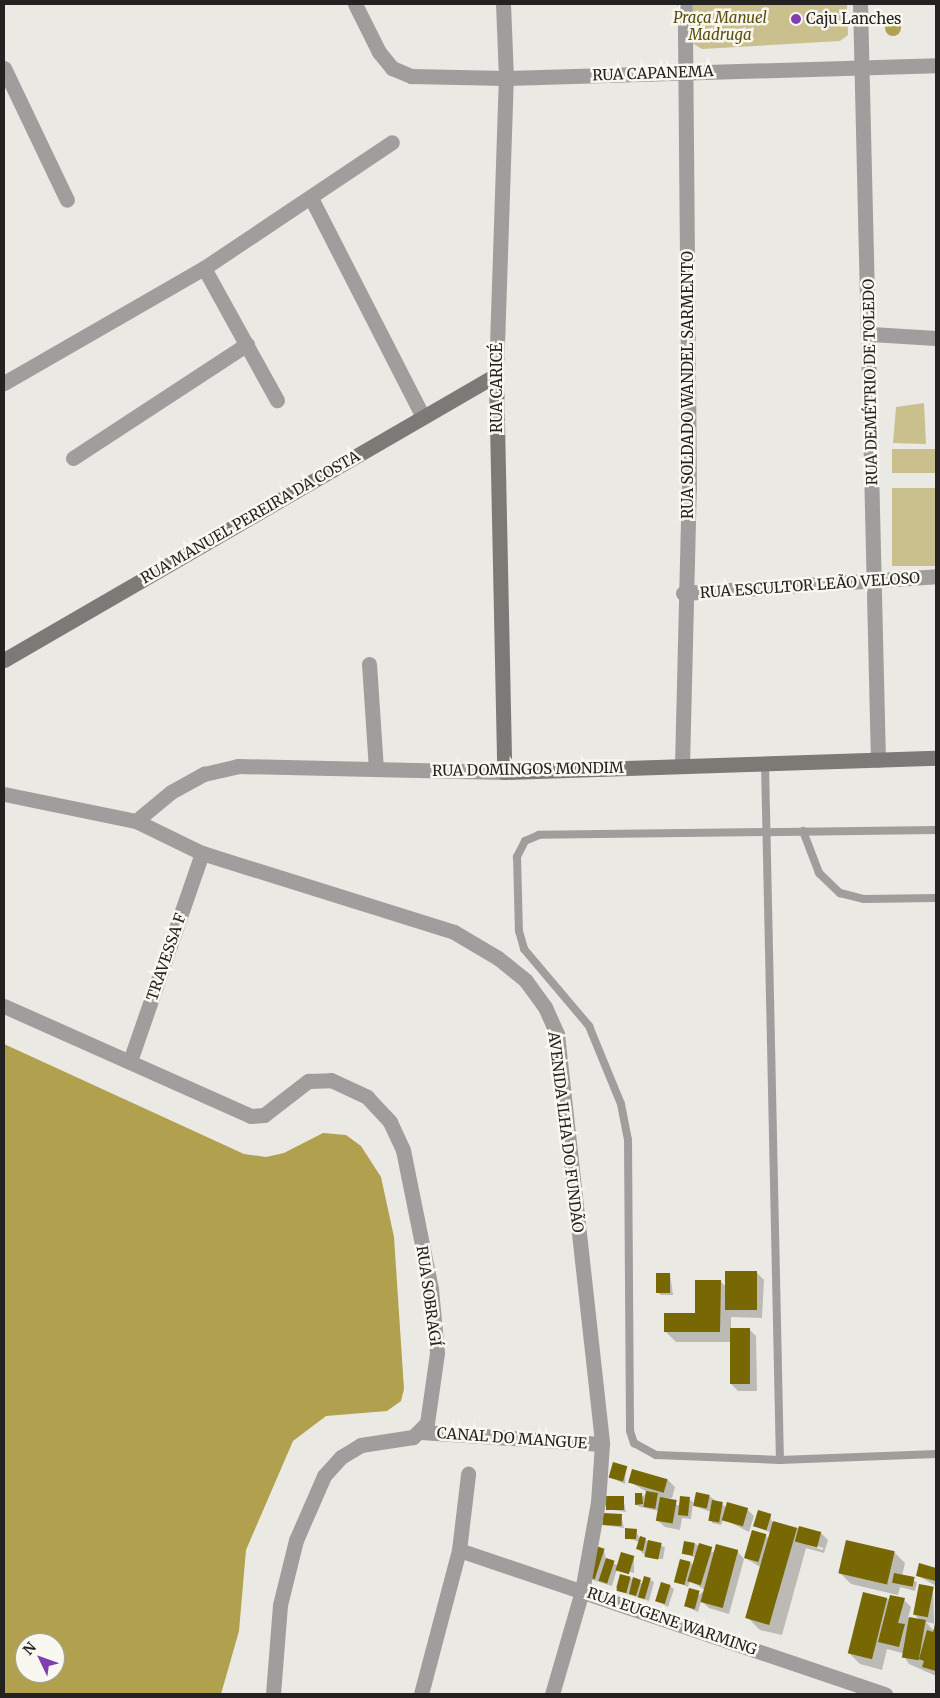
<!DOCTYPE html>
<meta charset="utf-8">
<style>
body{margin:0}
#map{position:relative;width:940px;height:1698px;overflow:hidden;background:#eae9e3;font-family:Merriweather,serif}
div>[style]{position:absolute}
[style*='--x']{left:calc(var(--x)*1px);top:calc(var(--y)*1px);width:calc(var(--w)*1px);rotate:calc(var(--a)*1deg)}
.green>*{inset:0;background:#c9c08e;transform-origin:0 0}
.water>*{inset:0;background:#b1a14e}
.round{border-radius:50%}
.shadow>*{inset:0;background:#0003}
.building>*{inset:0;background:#776803;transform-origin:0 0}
.lane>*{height:8px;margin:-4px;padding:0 4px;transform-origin:4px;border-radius:4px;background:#9f9e9c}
.street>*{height:15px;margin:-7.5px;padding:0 7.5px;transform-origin:7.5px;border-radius:7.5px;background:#9f9e9c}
.secondary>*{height:15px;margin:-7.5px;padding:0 7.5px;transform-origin:7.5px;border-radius:7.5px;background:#7b7a76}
.dots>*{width:14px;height:14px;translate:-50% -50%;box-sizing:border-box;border:2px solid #f8f7f0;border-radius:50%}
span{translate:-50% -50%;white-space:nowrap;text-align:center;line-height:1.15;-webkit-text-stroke:5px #f8f7f0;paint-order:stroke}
.park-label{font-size:15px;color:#594e0c;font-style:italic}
.poi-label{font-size:15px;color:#232220}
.left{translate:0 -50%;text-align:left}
.street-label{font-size:15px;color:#232220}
.frame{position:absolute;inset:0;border:5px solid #232220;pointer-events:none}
.north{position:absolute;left:15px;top:1633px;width:50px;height:50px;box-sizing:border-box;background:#f8f7f0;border:1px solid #a3a29d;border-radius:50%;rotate:312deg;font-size:14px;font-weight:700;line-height:20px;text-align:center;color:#232220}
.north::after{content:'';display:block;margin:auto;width:18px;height:22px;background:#823db0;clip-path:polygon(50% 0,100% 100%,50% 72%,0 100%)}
</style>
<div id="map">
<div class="green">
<i style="clip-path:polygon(693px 4px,847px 4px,848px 35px,840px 41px,702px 49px,692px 43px)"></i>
<i style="clip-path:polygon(924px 403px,926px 444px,893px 443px,896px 407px)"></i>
<i style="left:892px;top:449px;width:44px;height:24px"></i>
<i style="left:936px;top:488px;width:78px;height:44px;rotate:90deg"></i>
</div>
<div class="water">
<i class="round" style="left:885px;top:20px;width:16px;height:16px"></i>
<i style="clip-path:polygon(evenodd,4px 1044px,244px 1154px,266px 1157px,284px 1153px,323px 1133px,346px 1135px,361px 1146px,381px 1177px,394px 1237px,404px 1389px,401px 1401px,387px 1411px,326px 1416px,293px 1441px,246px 1550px,239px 1631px,221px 1694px,4px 1694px,4px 1044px,25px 1643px,55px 1643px,55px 1673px,25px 1673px,25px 1643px)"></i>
</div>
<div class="shadow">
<i style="clip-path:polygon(757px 1273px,764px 1280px,762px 1318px,731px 1317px,731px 1329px,749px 1329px,756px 1336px,757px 1391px,738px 1391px,731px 1384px,731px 1342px,676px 1342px,665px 1331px,697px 1314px,720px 1281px,726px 1287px)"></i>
<i style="clip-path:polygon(670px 1274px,673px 1295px,661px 1295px,657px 1292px)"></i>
<i style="clip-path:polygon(626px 1467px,625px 1484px,609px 1477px)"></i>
<i style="clip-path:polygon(668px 1480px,675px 1487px,672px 1498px,661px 1499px,680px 1506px,689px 1499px,693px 1502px,691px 1519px,682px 1518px,680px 1530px,665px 1527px,657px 1520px,659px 1511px,640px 1507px,636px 1504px,647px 1492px,630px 1482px)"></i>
<i style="clip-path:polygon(709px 1496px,726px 1507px,747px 1509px,754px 1516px,749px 1532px,723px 1519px,721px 1525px,712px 1523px,711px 1512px,694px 1506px)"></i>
<i style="clip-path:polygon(623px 1497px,626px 1512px,607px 1509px)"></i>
<i style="clip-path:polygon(621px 1515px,624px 1528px,604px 1525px)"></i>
<i style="clip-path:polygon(evenodd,770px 1515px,772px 1522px,821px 1533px,828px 1540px,824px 1553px,806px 1548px,782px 1635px,760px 1630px,749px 1619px,762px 1568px,745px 1558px,765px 1535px,769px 1539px,771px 1533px,755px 1526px,770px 1515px,807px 1543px,823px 1548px,823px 1550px,807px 1545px,807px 1543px)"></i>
<i style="clip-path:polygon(636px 1530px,639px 1538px,665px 1547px,663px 1559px,648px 1558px,638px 1549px,640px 1542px,626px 1538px)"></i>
<i style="clip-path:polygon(695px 1544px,715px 1553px,737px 1551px,744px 1559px,729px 1614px,709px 1608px,701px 1601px,698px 1612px,685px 1606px,705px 1590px,690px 1581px,688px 1587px,675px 1581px,691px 1563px,694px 1566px,696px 1558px,684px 1553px)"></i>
<i style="clip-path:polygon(604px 1550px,606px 1560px,619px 1566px,634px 1557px,634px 1573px,617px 1569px,612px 1586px,593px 1580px,590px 1577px)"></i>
<i style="clip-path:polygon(894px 1552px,905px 1563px,902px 1576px,917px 1582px,915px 1591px,900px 1587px,898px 1595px,851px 1584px,840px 1573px)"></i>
<i style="clip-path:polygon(920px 1565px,936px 1569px,936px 1586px,917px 1575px)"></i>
<i style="clip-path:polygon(645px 1577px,654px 1582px,649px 1601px,616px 1590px,630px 1578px,643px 1584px)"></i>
<i style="clip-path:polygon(670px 1586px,674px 1589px,668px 1607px,657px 1601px)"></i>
<i style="clip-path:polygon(evenodd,933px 1588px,936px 1676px,909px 1664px,902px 1653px,887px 1649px,882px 1670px,860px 1664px,849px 1653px,886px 1599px,904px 1600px,911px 1607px,908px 1618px,921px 1621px,914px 1614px,933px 1588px,926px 1622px,936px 1624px,934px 1631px,926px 1622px)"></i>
</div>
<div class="building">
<i style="left:725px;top:1271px;width:32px;height:39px"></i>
<i style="left:656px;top:1273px;width:14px;height:20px"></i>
<i style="clip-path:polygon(695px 1280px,721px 1280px,720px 1332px,664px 1332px,664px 1313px,695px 1313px)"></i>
<i style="left:730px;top:1328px;width:20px;height:56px"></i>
<i style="left:613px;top:1462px;width:15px;height:16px;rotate:16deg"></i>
<i style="left:632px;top:1469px;width:37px;height:14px;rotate:16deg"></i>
<i style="left:646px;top:1491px;width:12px;height:16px;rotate:9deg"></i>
<i style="left:696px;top:1492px;width:14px;height:14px;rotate:12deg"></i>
<i style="clip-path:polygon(635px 1493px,642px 1493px,643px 1504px,635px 1505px)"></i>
<i style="left:606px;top:1496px;width:18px;height:14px"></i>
<i style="left:680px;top:1496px;width:10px;height:19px;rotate:6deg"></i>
<i style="left:660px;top:1497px;width:17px;height:24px;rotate:10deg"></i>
<i style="left:712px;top:1500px;width:11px;height:21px;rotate:10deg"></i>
<i style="left:727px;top:1502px;width:22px;height:19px;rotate:16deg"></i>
<i style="left:758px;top:1510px;width:14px;height:17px;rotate:17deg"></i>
<i style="left:603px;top:1513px;width:19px;height:12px;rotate:3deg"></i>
<i style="left:773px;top:1521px;width:25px;height:101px;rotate:16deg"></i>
<i style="left:799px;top:1526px;width:23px;height:16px;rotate:15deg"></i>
<i style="clip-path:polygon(625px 1528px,637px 1529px,636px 1539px,625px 1539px)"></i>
<i style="left:752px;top:1530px;width:15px;height:29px;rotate:16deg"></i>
<i style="clip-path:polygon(640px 1536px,646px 1538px,643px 1551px,636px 1549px)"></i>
<i style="left:648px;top:1540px;width:14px;height:17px;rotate:12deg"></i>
<i style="left:846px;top:1540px;width:50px;height:34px;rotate:13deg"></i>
<i style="left:684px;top:1541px;width:11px;height:13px;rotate:10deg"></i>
<i style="left:699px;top:1543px;width:14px;height:40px;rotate:17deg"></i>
<i style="left:716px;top:1544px;width:23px;height:60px;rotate:15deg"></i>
<i style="left:596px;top:1546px;width:9px;height:32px;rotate:18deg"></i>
<i style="left:621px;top:1552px;width:14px;height:19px;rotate:17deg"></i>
<i style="left:606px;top:1558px;width:9px;height:24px;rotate:18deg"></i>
<i style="left:680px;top:1559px;width:11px;height:24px;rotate:15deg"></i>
<i style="clip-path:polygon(919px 1563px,936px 1568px,936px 1581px,916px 1576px)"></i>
<i style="left:894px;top:1573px;width:21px;height:10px;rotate:11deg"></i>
<i style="left:620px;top:1574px;width:11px;height:17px;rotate:15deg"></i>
<i style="left:644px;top:1576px;width:7px;height:22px;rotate:16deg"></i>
<i style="clip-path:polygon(633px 1577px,641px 1580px,636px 1596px,629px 1594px)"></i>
<i style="left:661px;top:1582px;width:10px;height:20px;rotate:17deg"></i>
<i style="left:919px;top:1584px;width:15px;height:31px;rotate:11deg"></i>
<i style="left:689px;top:1588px;width:11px;height:19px;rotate:15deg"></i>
<i style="left:863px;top:1592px;width:25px;height:63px;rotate:14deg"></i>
<i style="clip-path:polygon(890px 1595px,905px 1598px,898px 1623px,905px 1624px,899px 1647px,878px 1642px)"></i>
<i style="left:909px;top:1617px;width:17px;height:41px;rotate:10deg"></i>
<i style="clip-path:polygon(936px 1621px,936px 1671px,922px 1667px,924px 1661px,919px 1659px,927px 1630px,933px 1632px)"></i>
</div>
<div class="lane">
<i style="--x:765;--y:764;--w:696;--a:88.77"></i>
<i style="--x:936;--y:830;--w:397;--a:179.3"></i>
<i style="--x:539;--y:835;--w:15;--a:157"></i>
<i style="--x:525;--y:841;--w:18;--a:117"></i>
<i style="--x:517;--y:857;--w:74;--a:88.5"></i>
<i style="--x:519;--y:931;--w:19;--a:74"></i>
<i style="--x:524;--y:949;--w:101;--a:49.8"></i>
<i style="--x:589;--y:1026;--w:84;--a:67.7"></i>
<i style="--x:621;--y:1104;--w:37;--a:79"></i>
<i style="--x:628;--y:1140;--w:291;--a:89.6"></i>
<i style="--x:630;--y:1431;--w:13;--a:72"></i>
<i style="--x:634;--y:1443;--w:25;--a:29"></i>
<i style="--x:656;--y:1455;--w:124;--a:2.3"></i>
<i style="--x:780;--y:1460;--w:156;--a:-2.2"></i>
<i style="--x:803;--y:831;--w:45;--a:69.1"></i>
<i style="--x:819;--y:873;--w:29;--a:44"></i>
<i style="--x:840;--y:893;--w:25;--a:14"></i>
<i style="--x:864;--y:899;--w:72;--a:-0.8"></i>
</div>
<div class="street">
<i style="--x:355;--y:4;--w:54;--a:63.4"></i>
<i style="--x:379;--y:52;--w:21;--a:51"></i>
<i style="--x:392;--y:68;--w:21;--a:23"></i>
<i style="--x:411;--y:76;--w:95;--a:1.2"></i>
<i style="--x:506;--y:78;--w:430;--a:-1.7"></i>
<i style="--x:860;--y:4;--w:756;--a:88.64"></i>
<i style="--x:4;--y:68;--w:146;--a:64.5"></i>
<i style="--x:311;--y:198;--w:246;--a:62.9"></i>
<i style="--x:204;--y:268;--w:151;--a:61.1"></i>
<i style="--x:871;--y:334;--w:65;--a:3.5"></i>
<i style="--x:496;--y:375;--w:297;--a:-88.1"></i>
<i style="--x:506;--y:78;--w:74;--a:-92.3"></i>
<i style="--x:4;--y:383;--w:231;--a:-29.9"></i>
<i style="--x:204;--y:268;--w:226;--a:-33.8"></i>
<i style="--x:73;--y:458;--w:208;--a:-33.2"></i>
<i style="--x:683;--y:593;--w:254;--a:-3.8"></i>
<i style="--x:369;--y:664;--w:105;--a:86.2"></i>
<i style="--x:682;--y:766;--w:277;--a:-88.6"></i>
<i style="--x:689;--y:489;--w:485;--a:-90.5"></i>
<i style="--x:4;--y:794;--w:135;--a:11.6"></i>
<i style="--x:136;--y:821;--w:73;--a:25.9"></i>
<i style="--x:202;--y:853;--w:264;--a:17.4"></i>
<i style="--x:454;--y:932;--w:51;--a:30.6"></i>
<i style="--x:498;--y:958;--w:36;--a:39"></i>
<i style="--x:526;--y:981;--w:32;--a:54"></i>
<i style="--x:545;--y:1007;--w:30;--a:66"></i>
<i style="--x:557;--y:1034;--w:412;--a:83.7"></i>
<i style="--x:602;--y:1444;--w:58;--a:93.9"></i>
<i style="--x:598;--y:1502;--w:90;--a:100.2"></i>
<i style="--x:582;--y:1591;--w:107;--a:106.2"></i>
<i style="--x:136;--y:821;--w:45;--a:-39.6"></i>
<i style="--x:171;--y:792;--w:38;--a:-29"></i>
<i style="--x:204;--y:774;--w:35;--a:-13"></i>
<i style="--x:238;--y:766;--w:266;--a:1.3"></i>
<i style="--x:4;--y:1006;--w:270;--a:24"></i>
<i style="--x:251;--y:1116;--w:13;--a:-4"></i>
<i style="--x:264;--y:1115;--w:56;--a:-37.7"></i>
<i style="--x:308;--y:1081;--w:23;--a:-2"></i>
<i style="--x:331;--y:1080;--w:40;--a:25"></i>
<i style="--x:367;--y:1097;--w:34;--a:47"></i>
<i style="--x:390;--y:1122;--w:31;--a:65"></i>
<i style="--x:403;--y:1150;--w:142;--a:78.6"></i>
<i style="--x:431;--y:1289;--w:64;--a:84.6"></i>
<i style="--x:437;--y:1353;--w:71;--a:98.1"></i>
<i style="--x:427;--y:1423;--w:20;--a:135"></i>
<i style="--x:413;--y:1437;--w:53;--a:171.3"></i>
<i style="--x:361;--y:1445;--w:23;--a:149"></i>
<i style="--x:341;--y:1457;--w:25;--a:132"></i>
<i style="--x:324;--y:1476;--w:70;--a:113.6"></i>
<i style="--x:296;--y:1540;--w:67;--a:103.8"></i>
<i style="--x:280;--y:1605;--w:89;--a:94.5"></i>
<i style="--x:130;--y:1061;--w:220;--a:-70.9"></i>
<i style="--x:421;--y:1432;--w:181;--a:3.8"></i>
<i style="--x:459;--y:1550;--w:450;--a:18.7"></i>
<i style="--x:421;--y:1694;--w:149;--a:-75.2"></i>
<i style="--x:459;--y:1550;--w:77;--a:-83.2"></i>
</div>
<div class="secondary">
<i style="--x:4;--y:660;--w:569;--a:-30.08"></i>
<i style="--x:496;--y:375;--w:397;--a:88.8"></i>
<i style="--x:504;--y:772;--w:432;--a:-1.9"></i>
</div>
<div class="dots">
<i style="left:796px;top:19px;background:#823db0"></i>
</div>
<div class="park-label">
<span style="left:720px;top:26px">Praça Manuel<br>Madruga</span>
</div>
<div class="poi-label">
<span class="left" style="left:806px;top:19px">Caju Lanches</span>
</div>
<div class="street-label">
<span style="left:653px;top:73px;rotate:-2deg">RUA CAPANEMA</span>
<span style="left:870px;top:382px;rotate:-91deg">RUA DEMÉTRIO DE TOLEDO</span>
<span style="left:688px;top:385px;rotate:-90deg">RUA SOLDADO WANDEL SARMENTO</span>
<span style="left:497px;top:388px;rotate:-90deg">RUA CARICÉ</span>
<span style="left:250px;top:517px;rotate:-30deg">RUA MANUEL PEREIRA DA COSTA</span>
<span style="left:810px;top:585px;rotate:-4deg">RUA ESCULTOR LEÃO VELOSO</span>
<span style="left:528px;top:769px;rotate:-1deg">RUA DOMINGOS MONDIM</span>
<span style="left:166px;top:957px;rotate:-71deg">TRAVESSA F</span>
<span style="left:566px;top:1132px;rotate:83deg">AVENIDA ILHA DO FUNDÃO</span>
<span style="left:429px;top:1296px;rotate:82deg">RUA SOBRAGÍ</span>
<span style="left:512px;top:1438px;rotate:4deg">CANAL DO MANGUE</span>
<span style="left:672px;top:1621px;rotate:19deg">RUA EUGENE WARMING</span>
</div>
<div class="frame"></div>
<div class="north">N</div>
</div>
